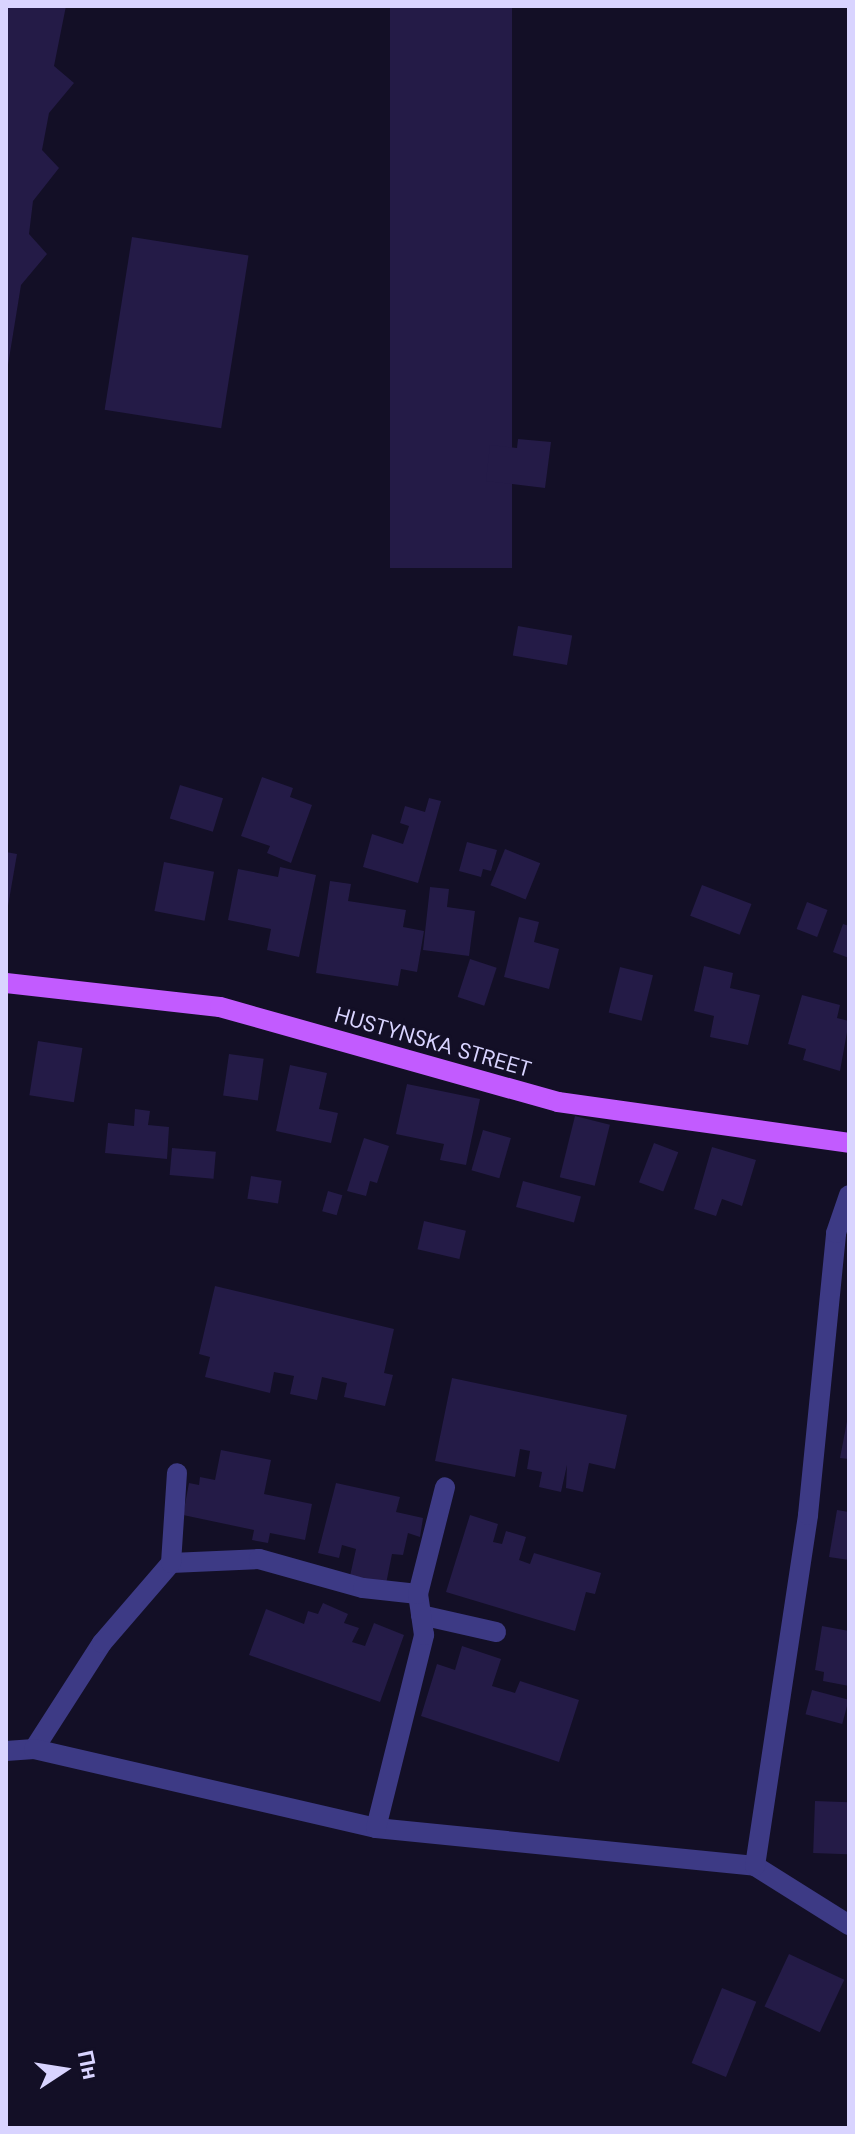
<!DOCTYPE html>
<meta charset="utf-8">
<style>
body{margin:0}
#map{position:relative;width:855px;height:2134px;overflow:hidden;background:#130f26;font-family:"DM Sans",sans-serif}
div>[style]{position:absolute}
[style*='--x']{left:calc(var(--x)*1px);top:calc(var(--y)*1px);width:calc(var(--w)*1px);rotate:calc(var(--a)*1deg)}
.building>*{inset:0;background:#241b47;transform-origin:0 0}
.minor>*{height:20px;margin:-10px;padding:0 10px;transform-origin:10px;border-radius:10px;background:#3d3a85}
.major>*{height:20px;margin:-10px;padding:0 10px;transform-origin:10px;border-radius:10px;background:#c25bff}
span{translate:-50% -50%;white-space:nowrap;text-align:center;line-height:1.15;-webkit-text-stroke:6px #130f26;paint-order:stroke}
.street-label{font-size:22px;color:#d9d4ff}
.frame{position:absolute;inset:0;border:8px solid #d9d4ff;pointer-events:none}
.north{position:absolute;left:24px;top:2030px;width:80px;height:80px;-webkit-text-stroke:6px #130f26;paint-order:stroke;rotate:78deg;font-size:22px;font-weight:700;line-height:32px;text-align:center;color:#d9d4ff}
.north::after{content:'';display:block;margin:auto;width:28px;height:36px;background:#d9d4ff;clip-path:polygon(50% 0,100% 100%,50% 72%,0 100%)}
</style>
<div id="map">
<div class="building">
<i style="clip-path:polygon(6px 6px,66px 6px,54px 66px,74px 83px,49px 113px,42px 150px,59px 168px,33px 201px,29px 234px,47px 254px,21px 285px,8px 365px)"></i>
<i style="left:390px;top:6px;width:122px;height:562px"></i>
<i style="left:132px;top:237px;width:118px;height:175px;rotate:9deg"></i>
<i style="clip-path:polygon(518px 439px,551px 442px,545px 488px,486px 481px,490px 445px,517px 448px)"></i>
<i style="left:518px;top:626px;width:55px;height:30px;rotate:10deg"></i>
<i style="clip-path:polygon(262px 777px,293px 788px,290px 797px,312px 805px,291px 863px,267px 853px,270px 846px,241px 836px)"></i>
<i style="left:180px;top:785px;width:45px;height:35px;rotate:17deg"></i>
<i style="clip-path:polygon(429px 798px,441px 801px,418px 883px,363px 867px,372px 834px,403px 844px,409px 826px,400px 823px,405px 806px,425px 812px)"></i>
<i style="clip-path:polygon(467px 842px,497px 850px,491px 871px,483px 869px,481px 877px,459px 871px)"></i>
<i style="left:505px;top:849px;width:38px;height:39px;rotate:22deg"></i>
<i style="clip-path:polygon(6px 852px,17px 854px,8px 906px,6px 906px)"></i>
<i style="left:164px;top:862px;width:51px;height:50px;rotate:11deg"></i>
<i style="clip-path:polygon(280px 867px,316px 875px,299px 957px,267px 950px,271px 929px,228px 920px,238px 869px,278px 877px)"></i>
<i style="clip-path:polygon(330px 881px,351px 884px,348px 901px,406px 910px,403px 927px,424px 931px,417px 972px,401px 969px,398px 986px,316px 973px)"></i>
<i style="left:702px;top:885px;width:53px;height:33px;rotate:21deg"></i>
<i style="clip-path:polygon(430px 887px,449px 889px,447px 907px,475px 911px,469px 956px,423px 950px)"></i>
<i style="left:807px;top:902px;width:22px;height:29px;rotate:21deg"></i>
<i style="clip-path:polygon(519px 917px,539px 922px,534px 942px,559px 949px,549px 989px,504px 977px)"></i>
<i style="clip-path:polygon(843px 924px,849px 926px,849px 958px,833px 952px)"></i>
<i style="left:470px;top:959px;width:28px;height:40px;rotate:18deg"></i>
<i style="clip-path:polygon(704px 966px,733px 973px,730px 988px,760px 995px,748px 1045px,710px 1037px,714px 1016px,694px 1011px)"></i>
<i style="left:620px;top:967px;width:34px;height:47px;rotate:14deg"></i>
<i style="clip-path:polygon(802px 995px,840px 1005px,837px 1018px,849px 1021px,840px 1071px,803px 1060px,806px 1049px,788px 1044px)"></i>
<i style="left:38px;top:1041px;width:45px;height:55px;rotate:9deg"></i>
<i style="left:229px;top:1054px;width:35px;height:42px;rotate:8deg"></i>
<i style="clip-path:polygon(290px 1065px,327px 1073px,319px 1109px,338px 1113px,331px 1143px,276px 1131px)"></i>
<i style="clip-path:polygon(407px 1084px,480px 1099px,466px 1165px,440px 1160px,444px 1144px,396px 1134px)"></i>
<i style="clip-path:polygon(135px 1109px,150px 1111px,148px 1125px,169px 1127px,167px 1159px,105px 1153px,108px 1123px,134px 1126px)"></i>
<i style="left:575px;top:1116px;width:36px;height:63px;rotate:14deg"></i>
<i style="left:483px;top:1130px;width:29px;height:42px;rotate:16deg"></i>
<i style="clip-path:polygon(364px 1138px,389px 1146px,377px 1183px,370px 1181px,366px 1196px,347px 1191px)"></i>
<i style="left:654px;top:1143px;width:26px;height:42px;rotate:21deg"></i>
<i style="clip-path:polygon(712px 1147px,756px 1160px,742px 1206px,722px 1199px,716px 1216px,694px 1209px)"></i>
<i style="left:172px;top:1148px;width:44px;height:27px;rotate:5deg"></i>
<i style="left:251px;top:1176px;width:31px;height:23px;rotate:9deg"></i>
<i style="left:523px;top:1181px;width:60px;height:27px;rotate:15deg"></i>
<i style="left:328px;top:1191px;width:15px;height:21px;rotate:16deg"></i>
<i style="left:424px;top:1221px;width:43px;height:29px;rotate:13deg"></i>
<i style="clip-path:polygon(215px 1286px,394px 1329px,384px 1373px,393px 1375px,385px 1406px,344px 1397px,347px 1383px,322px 1377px,317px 1400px,290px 1394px,294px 1376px,274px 1372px,270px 1393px,205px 1377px,210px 1357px,199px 1354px)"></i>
<i style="clip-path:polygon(452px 1378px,627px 1415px,615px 1469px,589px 1463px,583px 1492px,566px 1488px,567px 1465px,561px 1492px,539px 1487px,542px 1472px,527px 1469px,530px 1451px,520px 1449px,515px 1477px,435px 1461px)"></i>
<i style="clip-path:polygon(849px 1411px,849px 1459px,840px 1458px)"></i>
<i style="clip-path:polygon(221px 1450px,271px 1460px,264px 1494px,312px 1504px,305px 1540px,270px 1533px,268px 1543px,252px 1540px,254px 1530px,183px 1515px,189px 1483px,199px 1485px,200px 1477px,215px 1480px)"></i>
<i style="clip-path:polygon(336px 1483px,400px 1497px,396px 1512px,423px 1518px,420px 1537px,408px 1533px,403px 1555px,392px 1554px,386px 1584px,350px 1576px,356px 1549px,342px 1545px,339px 1558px,318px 1553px)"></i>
<i style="clip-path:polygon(837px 1510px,849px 1512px,849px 1560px,829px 1557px)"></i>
<i style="clip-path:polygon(470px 1515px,498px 1524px,493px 1542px,502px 1544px,506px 1531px,526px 1537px,519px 1560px,530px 1564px,534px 1553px,601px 1573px,595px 1594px,586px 1592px,575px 1631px,446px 1592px)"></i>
<i style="clip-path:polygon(323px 1603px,348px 1614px,344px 1623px,359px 1628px,352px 1642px,365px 1646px,374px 1623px,404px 1635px,380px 1702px,249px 1655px,266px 1609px,304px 1624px,308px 1611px,318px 1614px)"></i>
<i style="clip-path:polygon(822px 1626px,849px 1631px,849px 1686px,823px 1681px,824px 1672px,815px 1670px)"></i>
<i style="clip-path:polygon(462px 1646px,501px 1659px,492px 1686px,515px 1693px,520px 1681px,579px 1700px,559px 1762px,421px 1716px,437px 1664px,455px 1670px)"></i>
<i style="left:812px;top:1690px;width:38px;height:25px;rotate:15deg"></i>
<i style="left:815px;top:1801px;width:34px;height:52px;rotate:2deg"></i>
<i style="left:789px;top:1954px;width:61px;height:58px;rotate:25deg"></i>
<i style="left:722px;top:1988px;width:37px;height:81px;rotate:22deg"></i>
</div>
<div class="minor">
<i style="--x:171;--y:1563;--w:88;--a:-2.6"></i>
<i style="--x:259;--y:1559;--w:108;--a:15.6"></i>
<i style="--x:363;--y:1588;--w:55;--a:6.2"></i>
<i style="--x:421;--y:1615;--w:77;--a:12.8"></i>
<i style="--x:34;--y:1749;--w:126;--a:-57.3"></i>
<i style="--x:102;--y:1643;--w:106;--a:-49.2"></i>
<i style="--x:171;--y:1563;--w:90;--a:-86.2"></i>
<i style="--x:6;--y:1751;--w:28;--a:-4"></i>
<i style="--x:34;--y:1749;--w:351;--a:13"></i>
<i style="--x:376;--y:1828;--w:381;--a:5.7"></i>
<i style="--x:755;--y:1866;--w:111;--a:32.1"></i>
<i style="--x:376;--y:1828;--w:199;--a:-76"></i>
<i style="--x:424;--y:1635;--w:41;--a:-98.3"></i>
<i style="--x:418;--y:1594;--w:110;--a:-75.8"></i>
<i style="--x:755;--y:1866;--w:355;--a:-81.4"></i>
<i style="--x:808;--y:1515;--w:283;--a:-84.3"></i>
<i style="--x:836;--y:1233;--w:40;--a:-71.1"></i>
</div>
<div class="major">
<i style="--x:6;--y:983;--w:215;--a:6.4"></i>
<i style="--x:220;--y:1007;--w:351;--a:15.7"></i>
<i style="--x:558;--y:1102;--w:294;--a:8"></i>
</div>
<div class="street-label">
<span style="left:433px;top:1042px;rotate:16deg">HUSTYNSKA STREET</span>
</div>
<div class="frame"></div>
<div class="north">Пн</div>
</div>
